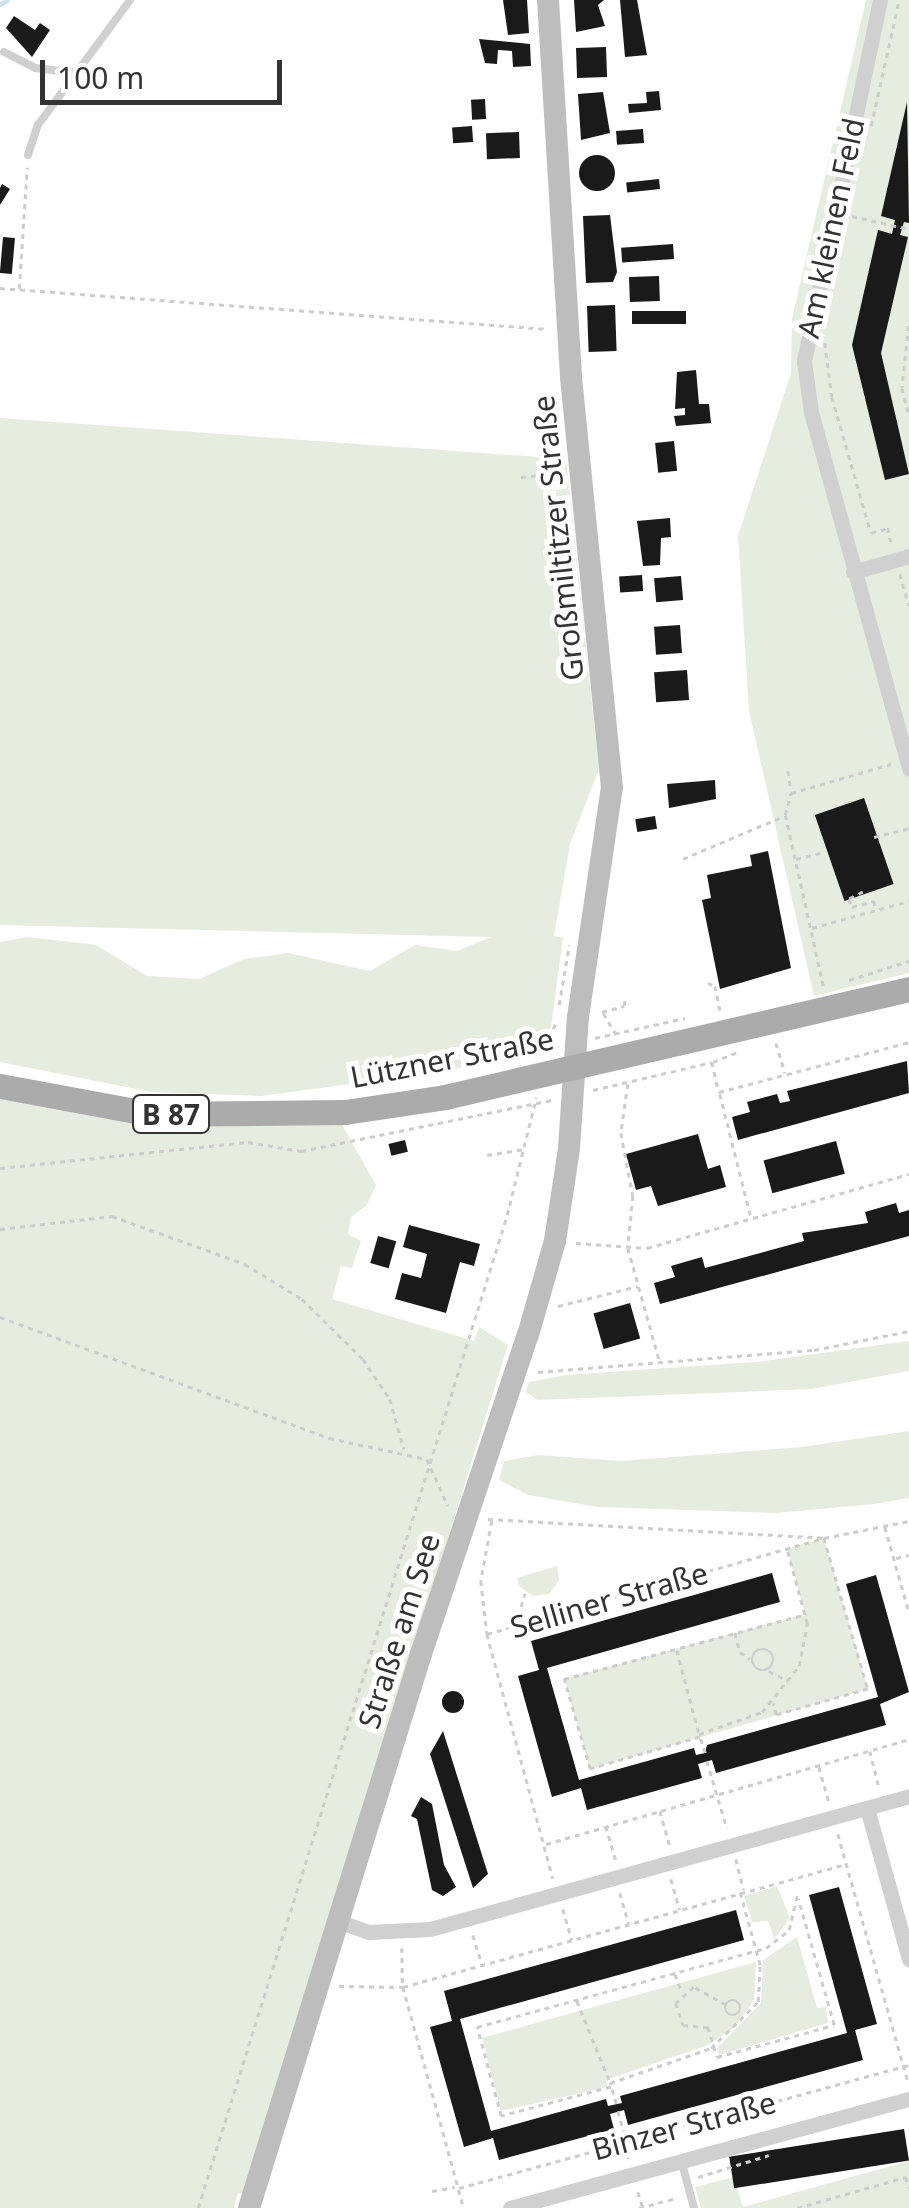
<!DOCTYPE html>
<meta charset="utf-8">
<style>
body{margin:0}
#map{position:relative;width:909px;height:2208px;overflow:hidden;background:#fff;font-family:"Noto Sans",sans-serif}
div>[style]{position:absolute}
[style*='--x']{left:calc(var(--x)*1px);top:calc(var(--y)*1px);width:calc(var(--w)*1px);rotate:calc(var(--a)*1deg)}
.green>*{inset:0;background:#e6ecdf}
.stream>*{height:5px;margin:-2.5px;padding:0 2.5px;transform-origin:2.5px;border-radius:2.5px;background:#cfe2ee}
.building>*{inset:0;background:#1a1a1a;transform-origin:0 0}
.round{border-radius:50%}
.path>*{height:2.5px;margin-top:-1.25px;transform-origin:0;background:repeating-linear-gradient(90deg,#cdcdcd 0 5px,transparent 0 10px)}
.path>.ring{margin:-1.25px;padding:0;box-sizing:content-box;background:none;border:2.5px solid #cdcdcd;border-radius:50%}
.lane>*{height:8px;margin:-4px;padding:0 4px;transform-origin:4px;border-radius:4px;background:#d0d0d0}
.street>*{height:15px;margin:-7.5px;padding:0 7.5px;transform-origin:7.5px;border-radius:7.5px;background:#d0d0d0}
.secondary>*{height:22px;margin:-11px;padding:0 11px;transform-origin:11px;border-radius:11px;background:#bdbdbd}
.primary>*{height:25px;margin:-12.5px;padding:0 12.5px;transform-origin:12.5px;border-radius:12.5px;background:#ababab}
span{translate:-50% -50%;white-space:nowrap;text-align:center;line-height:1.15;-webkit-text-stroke:10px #fff;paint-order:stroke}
.shield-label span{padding:2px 8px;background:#fff;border:2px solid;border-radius:8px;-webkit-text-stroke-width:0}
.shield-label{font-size:28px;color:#333;font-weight:700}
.street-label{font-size:30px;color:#333}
.scale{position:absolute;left:40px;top:60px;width:242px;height:45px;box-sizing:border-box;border:5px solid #333;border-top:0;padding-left:12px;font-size:30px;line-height:35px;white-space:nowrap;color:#333;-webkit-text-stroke:8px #fff;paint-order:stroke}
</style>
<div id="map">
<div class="green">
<i style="clip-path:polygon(866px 0,909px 0,909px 973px,814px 996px,749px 711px,738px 536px,791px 373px,792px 319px)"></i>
<i style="clip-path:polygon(0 418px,566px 459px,599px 769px,570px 844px,554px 936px,563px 938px,551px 1027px,540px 1042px,524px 1054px,445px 1071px,261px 1096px,151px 1092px,0 1062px,0 942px,27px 937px,96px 945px,147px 976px,199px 979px,244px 959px,288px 953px,370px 971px,415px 945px,457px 951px,491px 937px,0 925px)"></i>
<i style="clip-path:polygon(0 1094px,245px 1124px,342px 1125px,376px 1185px,367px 1205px,351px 1217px,348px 1234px,361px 1241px,352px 1268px,341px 1266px,332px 1299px,474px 1341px,479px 1327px,508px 1345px,244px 2194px,238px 2193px,234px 2208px,0 2208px)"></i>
<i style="clip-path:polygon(909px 1341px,909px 1371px,811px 1389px,537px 1400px,526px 1392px,529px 1382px,566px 1375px,756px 1362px)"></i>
<i style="clip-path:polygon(909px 1431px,909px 1498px,874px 1504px,776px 1513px,597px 1507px,528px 1495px,499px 1480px,504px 1461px,539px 1455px,621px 1461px,802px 1447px)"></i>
<i style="clip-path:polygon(824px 1538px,868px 1689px,590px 1769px,564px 1679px,805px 1614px,787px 1549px)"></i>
<i style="clip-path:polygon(557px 1566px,559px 1580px,549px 1594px,533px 1596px,519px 1586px,517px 1578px)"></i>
<i style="clip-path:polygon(777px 1886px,790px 1918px,774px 1939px,768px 1921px,752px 1922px,744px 1896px)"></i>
<i style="clip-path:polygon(797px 1937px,817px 2008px,826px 2007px,828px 2023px,719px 2055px,717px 2048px,761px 2003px,763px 1960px)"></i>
<i style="clip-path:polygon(756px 1962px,754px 2000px,735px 2027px,708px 2045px,606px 2080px,607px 2087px,501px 2111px,482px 2038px)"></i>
<i style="clip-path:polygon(909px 2161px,909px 2208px,701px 2208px,695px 2187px,734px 2177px,743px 2207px)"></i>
</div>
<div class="stream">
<i style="--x:0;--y:4;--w:8;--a:-30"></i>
</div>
<div class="building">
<i style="clip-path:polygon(503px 0,527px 0,529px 33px,508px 35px)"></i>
<i style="clip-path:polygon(574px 0,604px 0,598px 5px,605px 26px,576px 32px)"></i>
<i style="clip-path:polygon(620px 0,637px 0,647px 55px,625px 57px)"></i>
<i style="clip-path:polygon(14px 16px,35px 30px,40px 23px,50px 30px,32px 57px,6px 28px)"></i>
<i style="clip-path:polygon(479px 39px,530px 44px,531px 66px,513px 67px,512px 51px,498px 50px,497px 64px,485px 63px)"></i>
<i style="left:606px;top:47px;width:30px;height:30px;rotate:88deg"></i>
<i style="clip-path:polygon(659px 91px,661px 110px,629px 113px,628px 104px,647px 103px,646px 92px)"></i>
<i style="clip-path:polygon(603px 92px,610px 133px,581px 140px,578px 94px)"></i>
<i style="left:485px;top:99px;width:20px;height:14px;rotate:87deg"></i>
<i style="clip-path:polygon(907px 102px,909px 223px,904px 222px,900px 235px,908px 237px,881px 353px,909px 474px,885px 480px,852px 345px,878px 230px,892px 234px,895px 220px,881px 216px)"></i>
<i style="left:472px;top:126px;width:16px;height:20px;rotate:86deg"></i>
<i style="left:643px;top:129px;width:14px;height:27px;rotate:86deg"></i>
<i style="left:519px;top:132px;width:26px;height:33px;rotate:88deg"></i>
<i class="round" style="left:579px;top:155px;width:36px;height:36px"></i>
<i style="left:659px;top:179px;width:10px;height:33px;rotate:84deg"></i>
<i style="clip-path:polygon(2px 184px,10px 189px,0 205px,0 188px)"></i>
<i style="clip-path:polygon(610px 215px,617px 272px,613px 282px,586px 283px,583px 216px)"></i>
<i style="left:3px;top:237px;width:12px;height:36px;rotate:5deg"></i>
<i style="left:673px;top:244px;width:15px;height:52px;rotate:86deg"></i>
<i style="left:659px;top:276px;width:25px;height:30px;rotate:88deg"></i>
<i style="left:615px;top:305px;width:46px;height:28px;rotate:88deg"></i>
<i style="left:686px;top:311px;width:13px;height:54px;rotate:90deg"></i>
<i style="clip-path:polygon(696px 370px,699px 404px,709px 404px,711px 423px,676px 426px,674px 416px,685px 415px,685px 408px,675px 409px,677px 372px)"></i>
<i style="left:674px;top:441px;width:30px;height:19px;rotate:84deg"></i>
<i style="clip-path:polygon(670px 518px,671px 537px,661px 538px,660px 565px,643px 566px,637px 521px)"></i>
<i style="left:642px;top:575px;width:16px;height:23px;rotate:86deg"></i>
<i style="left:681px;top:576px;width:24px;height:27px;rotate:85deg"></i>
<i style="left:680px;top:625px;width:28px;height:26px;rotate:86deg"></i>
<i style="left:687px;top:670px;width:30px;height:33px;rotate:86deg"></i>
<i style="clip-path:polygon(715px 780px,716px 799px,669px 808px,667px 784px)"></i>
<i style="left:864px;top:798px;width:91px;height:52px;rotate:71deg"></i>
<i style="left:655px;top:816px;width:13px;height:20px;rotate:81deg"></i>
<i style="clip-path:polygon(768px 851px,791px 968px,720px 989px,702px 900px,711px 898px,707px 875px,752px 866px,750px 855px)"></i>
<i style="clip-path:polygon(907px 1061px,909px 1093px,738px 1140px,732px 1117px,750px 1112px,747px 1102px,777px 1094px,780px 1103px,790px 1101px,787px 1091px)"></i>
<i style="clip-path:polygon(698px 1134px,708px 1169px,720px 1165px,726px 1187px,658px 1206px,651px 1186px,636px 1190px,626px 1154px)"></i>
<i style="left:405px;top:1140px;width:12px;height:17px;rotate:76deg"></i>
<i style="left:836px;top:1141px;width:34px;height:75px;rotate:75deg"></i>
<i style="clip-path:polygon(896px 1203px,899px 1213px,909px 1210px,909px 1236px,660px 1304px,654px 1283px,675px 1277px,671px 1266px,702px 1257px,705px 1268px,804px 1241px,802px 1233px,868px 1223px,865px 1212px)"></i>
<i style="clip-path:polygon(409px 1225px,480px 1244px,474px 1266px,460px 1262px,446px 1313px,395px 1299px,402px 1273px,421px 1278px,427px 1254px,403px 1247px)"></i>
<i style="left:378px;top:1236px;width:19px;height:28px;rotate:16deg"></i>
<i style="left:630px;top:1303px;width:37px;height:38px;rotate:74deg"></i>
<i style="clip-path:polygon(772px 1573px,780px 1602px,547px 1668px,579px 1780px,694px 1748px,696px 1755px,705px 1753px,707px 1745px,878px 1697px,846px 1584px,876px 1575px,909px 1692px,880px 1704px,886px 1725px,716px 1773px,712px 1760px,698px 1764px,702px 1778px,587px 1810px,581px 1788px,552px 1797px,518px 1676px,539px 1670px,531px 1641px)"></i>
<i class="round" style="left:442px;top:1691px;width:22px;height:22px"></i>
<i style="clip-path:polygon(443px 1731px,488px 1874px,473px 1888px,430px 1754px)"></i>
<i style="clip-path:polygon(421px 1797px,432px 1804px,444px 1865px,456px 1887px,443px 1896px,432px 1890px,417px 1819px,411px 1816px)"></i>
<i style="clip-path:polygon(839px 1887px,877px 2024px,855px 2030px,863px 2060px,628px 2125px,624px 2110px,610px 2114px,614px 2129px,499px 2160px,493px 2138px,464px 2147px,430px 2027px,452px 2021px,444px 1991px,736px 1910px,744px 1940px,460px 2019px,491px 2131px,606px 2099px,608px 2106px,622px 2103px,620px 2096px,847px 2033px,809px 1895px)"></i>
<i style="left:904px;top:2129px;width:32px;height:177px;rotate:81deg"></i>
</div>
<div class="path">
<i style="--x:871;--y:126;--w:129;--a:-77.5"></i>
<i style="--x:852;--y:216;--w:58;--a:12.8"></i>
<i style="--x:0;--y:288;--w:549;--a:4.29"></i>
<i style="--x:19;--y:289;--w:122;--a:-86.2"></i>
<i style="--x:909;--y:326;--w:62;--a:96.4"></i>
<i style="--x:902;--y:388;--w:28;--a:75"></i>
<i style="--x:825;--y:343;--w:54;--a:82.6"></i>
<i style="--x:832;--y:397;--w:141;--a:74"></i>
<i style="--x:871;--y:533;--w:18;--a:-16"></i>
<i style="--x:888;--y:528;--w:14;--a:78"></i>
<i style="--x:521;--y:477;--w:38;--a:-6"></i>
<i style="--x:900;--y:574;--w:33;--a:74"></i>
<i style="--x:788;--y:771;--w:20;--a:81"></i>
<i style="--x:874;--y:837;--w:36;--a:-14"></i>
<i style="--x:683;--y:859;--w:110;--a:-23.1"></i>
<i style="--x:796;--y:859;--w:29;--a:-14"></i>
<i style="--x:863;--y:892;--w:16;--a:153"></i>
<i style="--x:849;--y:899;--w:9;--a:69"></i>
<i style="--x:852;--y:907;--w:23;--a:-15"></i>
<i style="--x:874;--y:901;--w:7;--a:74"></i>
<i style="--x:812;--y:928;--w:101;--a:-15.6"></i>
<i style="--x:849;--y:980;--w:63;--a:-17.6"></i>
<i style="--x:708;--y:983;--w:8;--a:23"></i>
<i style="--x:715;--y:986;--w:25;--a:78"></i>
<i style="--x:823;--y:986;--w:175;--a:-102.5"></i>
<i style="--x:785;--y:815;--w:23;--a:-75"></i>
<i style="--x:791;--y:793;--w:104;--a:-16.2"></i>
<i style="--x:559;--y:1005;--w:61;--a:-80.5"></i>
<i style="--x:616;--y:1035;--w:27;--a:-121"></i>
<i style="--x:602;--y:1012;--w:23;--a:-15"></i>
<i style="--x:624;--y:1006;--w:7;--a:-82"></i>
<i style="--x:595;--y:1038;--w:92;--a:-12.5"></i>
<i style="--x:776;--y:1043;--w:31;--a:73"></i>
<i style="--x:545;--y:1047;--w:27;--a:-66"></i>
<i style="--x:539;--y:1054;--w:21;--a:-23"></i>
<i style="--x:713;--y:1062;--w:27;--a:-22"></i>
<i style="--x:628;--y:1084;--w:49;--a:98.1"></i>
<i style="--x:621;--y:1133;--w:64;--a:79.2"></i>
<i style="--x:633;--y:1196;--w:52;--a:95.5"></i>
<i style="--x:628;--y:1248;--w:115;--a:74.4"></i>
<i style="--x:593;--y:1090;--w:122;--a:-13.2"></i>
<i style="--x:712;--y:1062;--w:31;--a:77"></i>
<i style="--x:719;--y:1092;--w:196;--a:-14.7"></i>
<i style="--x:720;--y:1094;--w:127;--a:75.9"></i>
<i style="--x:487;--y:1155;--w:37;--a:-9"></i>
<i style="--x:0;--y:1168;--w:249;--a:-6"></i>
<i style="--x:248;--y:1142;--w:54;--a:9.6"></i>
<i style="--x:301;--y:1151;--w:255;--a:-11.5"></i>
<i style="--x:0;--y:1229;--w:113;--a:-6.6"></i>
<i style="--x:112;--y:1216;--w:141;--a:19.8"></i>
<i style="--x:245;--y:1264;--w:67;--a:31.6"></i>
<i style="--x:302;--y:1299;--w:86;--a:44.5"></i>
<i style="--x:363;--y:1359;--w:48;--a:56"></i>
<i style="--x:390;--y:1399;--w:52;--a:74.4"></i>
<i style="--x:576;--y:1243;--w:71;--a:4"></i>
<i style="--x:647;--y:1248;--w:272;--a:-15.8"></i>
<i style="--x:558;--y:1306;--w:82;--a:-14"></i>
<i style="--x:0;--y:1317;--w:351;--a:20.2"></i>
<i style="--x:329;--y:1438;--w:100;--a:12.1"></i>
<i style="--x:427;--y:1459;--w:51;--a:65.9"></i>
<i style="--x:538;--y:1372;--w:277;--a:-4.6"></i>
<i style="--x:814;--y:1350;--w:97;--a:-11.3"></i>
<i style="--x:488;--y:1519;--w:337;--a:3.2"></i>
<i style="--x:824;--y:1538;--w:87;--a:-11.3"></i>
<i style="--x:492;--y:1521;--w:61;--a:100.4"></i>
<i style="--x:481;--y:1581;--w:53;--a:83.5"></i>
<i style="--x:487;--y:1634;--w:253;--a:74.9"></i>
<i style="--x:885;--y:1527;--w:88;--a:74.2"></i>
<i style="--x:896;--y:1558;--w:13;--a:-13"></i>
<i style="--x:515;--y:1626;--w:34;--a:-73"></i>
<i style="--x:735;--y:1633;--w:20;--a:75"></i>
<i style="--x:740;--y:1652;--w:12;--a:35"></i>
<i style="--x:487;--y:1634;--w:350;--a:-15.9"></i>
<i style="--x:824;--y:1538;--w:157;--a:73.8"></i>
<i style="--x:868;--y:1689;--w:96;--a:164.2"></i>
<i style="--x:776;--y:1715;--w:12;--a:-104"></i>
<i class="ring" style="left:752px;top:1649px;width:19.5px;height:19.5px"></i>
<i style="--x:677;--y:1650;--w:87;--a:75.3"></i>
<i style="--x:769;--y:1671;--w:22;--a:27"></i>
<i style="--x:700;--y:1737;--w:115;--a:163.8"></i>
<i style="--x:590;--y:1769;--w:94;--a:-106.1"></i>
<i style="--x:564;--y:1679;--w:251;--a:-15"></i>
<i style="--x:870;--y:1751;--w:37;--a:76"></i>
<i style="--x:705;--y:1753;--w:20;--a:-108"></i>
<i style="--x:699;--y:1734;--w:67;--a:-19.2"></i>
<i style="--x:762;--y:1712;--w:59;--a:-51.2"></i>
<i style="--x:799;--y:1666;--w:43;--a:-79.2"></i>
<i style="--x:807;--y:1624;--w:77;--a:-105.1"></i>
<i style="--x:707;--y:1761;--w:70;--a:73.4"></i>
<i style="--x:819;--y:1767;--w:36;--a:74"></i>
<i style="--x:660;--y:1811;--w:35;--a:74"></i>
<i style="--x:606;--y:1826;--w:35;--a:74"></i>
<i style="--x:838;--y:1834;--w:258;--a:74.2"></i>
<i style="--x:546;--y:1844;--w:378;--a:-16.1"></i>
<i style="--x:736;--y:1859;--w:32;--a:76"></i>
<i style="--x:671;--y:1879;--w:32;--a:74"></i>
<i style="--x:620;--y:1893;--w:32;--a:74"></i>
<i style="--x:563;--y:1909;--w:32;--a:74"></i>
<i style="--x:473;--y:1935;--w:31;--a:73"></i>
<i style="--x:402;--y:1948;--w:39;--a:89"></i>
<i style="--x:403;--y:1987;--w:229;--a:74.6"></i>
<i style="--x:675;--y:1974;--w:17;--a:69"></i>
<i style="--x:339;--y:1986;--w:64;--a:0.9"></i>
<i style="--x:403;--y:1987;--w:460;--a:-15.5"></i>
<i class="ring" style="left:725px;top:2000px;width:13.5px;height:13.5px"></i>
<i style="--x:577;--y:2001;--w:87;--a:67.8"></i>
<i style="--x:726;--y:2005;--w:37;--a:-151"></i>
<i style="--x:694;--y:1987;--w:24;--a:138"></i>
<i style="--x:676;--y:2003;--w:23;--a:72"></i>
<i style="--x:683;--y:2025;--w:25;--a:5"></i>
<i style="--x:708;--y:2027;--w:31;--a:73"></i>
<i style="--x:717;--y:2057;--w:121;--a:-15.3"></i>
<i style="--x:834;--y:2025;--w:131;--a:-105.9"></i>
<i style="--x:611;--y:2087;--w:114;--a:165.2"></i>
<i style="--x:501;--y:2116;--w:92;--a:-105.1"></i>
<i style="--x:477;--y:2027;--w:300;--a:-15.3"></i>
<i style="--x:766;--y:1948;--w:29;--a:-38"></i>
<i style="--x:789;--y:1930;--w:37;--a:-77"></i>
<i style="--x:616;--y:2104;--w:22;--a:-106"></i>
<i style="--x:610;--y:2083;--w:107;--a:-19.1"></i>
<i style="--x:711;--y:2048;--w:66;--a:-44.4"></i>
<i style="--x:758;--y:2002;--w:37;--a:-87"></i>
<i style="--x:760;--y:1965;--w:75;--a:-105.5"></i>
<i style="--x:618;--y:2111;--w:32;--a:74"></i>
<i style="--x:624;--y:2144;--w:17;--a:73"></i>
<i style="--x:698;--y:2177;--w:74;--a:-17.2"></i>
<i style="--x:459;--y:2188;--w:467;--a:-15.3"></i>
<i style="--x:432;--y:2191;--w:23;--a:-10"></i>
<i style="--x:638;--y:2192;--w:16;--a:72"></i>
<i style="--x:198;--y:2208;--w:1040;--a:-72.71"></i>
<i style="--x:507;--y:1215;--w:121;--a:-76.1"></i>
<i style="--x:639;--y:2208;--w:38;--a:-15"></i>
<i style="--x:797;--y:2208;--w:113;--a:-15.9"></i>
<i style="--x:906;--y:2177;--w:11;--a:75"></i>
</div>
<div class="lane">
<i style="--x:4;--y:52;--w:35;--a:27"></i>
<i style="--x:35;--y:68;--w:42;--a:6.8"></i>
<i style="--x:28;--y:155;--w:32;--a:-72"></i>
<i style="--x:38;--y:125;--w:155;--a:-53.6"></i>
<i style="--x:681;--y:2160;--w:50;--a:74.8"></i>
</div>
<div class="street">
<i style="--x:880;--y:0;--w:369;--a:101.9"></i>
<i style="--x:804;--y:361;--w:51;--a:82.2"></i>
<i style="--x:811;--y:412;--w:370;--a:74.6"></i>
<i style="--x:853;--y:572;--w:58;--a:-15.9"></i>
<i style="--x:867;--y:1808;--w:157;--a:74.5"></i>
<i style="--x:340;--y:1922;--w:31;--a:19"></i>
<i style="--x:369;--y:1932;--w:61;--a:-2.8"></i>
<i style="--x:430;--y:1929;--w:497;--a:-15.5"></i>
<i style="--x:510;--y:2208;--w:414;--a:-15.3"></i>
</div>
<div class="secondary">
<i style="--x:249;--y:2208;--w:580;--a:-72.75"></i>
<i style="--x:421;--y:1654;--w:336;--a:-71.5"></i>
<i style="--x:528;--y:1335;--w:98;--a:-74"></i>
<i style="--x:555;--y:1241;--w:94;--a:-81.4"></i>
<i style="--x:569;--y:1148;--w:131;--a:-86.1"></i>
<i style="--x:578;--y:1017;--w:232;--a:-81.6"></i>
<i style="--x:612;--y:788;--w:414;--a:-95.7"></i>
<i style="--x:571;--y:376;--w:377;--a:-93.5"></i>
</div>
<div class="primary">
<i style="--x:0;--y:1086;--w:154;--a:10.5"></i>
<i style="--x:151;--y:1114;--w:194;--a:-0.6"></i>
<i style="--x:345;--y:1112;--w:101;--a:-8.5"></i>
<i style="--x:445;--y:1097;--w:476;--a:-13.1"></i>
</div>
<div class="shield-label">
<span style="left:171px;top:1114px">B 87</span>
</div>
<div class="street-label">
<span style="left:831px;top:228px;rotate:-78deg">Am kleinen Feld</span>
<span style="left:558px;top:538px;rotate:-96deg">Großmiltitzer Straße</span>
<span style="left:452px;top:1058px;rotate:-11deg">Lützner Straße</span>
<span style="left:609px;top:1600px;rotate:-16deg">Selliner Straße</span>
<span style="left:399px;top:1631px;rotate:-72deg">Straße am See</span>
<span style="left:684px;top:2126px;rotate:-15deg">Binzer Straße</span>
</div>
<div class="scale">100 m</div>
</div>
